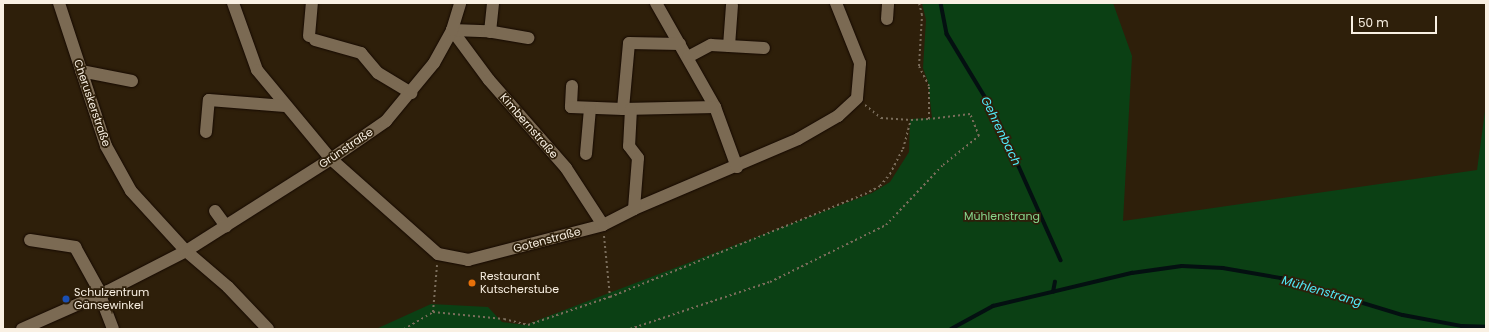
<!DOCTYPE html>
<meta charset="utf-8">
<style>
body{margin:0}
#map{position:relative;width:1489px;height:332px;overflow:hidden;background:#2e1f0a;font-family:Poppins,sans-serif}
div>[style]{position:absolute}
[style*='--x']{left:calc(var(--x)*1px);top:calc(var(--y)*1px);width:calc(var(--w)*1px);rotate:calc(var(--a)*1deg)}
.green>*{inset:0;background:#0b4014}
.stream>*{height:3.5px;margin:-1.75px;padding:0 1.75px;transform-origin:1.75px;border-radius:1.75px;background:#041011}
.path>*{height:2px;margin-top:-1px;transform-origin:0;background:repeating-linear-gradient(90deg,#7a6d5b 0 2px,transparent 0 5px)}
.roads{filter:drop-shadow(0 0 1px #150900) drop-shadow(0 0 1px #150900)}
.minor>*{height:12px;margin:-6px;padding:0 6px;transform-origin:6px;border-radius:6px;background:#7b6a53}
.dots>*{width:11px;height:11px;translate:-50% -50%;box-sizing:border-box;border:2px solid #2e1f0a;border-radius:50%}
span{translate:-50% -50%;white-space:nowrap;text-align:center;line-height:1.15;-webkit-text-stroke:3.5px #2e1f0a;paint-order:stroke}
.street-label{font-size:11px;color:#f9f0e3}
.park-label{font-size:11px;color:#87d68d}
.poi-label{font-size:11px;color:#f9f0e3}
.left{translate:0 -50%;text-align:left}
.water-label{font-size:12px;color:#50ebf8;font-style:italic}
.frame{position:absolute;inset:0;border:4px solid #f9f0e3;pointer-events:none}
.scale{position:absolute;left:1351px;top:16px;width:86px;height:18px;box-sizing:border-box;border:2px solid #f9f0e3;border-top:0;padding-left:5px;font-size:12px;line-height:14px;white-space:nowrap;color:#f9f0e3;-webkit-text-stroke:3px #2e1f0a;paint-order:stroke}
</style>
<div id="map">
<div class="green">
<i style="clip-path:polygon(922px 3px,1113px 3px,1132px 56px,1123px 221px,1477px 170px,1486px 104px,1486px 329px,376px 329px,431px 304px,488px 307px,502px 322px,525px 325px,872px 193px,890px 182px,909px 152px,910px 119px,932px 118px,928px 82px,923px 68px,926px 20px)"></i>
</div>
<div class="stream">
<i style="--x:941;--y:3;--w:32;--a:79"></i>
<i style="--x:947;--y:34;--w:95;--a:58.8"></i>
<i style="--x:996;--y:115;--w:159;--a:65.9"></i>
<i style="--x:1053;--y:292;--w:10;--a:-79"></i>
<i style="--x:951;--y:329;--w:48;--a:-28.7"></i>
<i style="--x:993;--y:306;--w:143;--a:-13.4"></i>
<i style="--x:1132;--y:273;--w:50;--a:-8"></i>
<i style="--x:1182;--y:266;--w:41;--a:2.8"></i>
<i style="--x:1223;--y:268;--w:59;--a:9.8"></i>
<i style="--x:1281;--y:278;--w:127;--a:16.9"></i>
<i style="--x:1403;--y:315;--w:60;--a:10.6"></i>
<i style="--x:1462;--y:326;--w:24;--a:2"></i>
</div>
<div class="path">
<i style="--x:865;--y:105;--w:21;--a:39"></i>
<i style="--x:881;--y:118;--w:30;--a:4"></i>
<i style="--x:604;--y:236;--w:61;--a:84.4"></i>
<i style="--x:433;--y:312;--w:47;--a:-85.1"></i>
<i style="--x:404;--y:329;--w:34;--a:-30"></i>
<i style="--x:433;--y:312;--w:71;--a:5.6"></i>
<i style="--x:504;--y:319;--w:25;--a:14"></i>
<i style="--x:528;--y:325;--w:87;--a:-18.9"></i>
<i style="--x:610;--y:297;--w:275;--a:-22"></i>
<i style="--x:865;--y:194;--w:17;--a:-28"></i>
<i style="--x:880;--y:186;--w:16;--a:-50"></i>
<i style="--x:890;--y:174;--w:28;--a:-63"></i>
<i style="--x:903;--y:149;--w:30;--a:-75"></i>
<i style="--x:911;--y:120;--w:18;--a:-3"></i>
<i style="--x:929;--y:119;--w:33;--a:-90"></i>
<i style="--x:929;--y:86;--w:22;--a:-117"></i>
<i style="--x:919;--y:66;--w:51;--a:-86.6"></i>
<i style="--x:922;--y:15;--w:12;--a:-104"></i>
<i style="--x:630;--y:329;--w:148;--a:-18.6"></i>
<i style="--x:770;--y:282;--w:129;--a:-26.2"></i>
<i style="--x:886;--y:225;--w:83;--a:-46.5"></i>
<i style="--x:943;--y:165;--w:46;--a:-38.9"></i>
<i style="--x:979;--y:136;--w:24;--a:-112"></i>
<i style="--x:970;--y:114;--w:41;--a:173"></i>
</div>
<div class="roads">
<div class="minor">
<i style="--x:59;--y:3;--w:151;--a:71.8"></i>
<i style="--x:106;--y:146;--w:51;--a:60.9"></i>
<i style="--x:131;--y:191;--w:81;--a:47.5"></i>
<i style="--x:186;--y:251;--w:55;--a:40.6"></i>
<i style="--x:228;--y:287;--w:58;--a:46.4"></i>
<i style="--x:233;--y:3;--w:71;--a:70.3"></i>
<i style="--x:257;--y:70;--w:116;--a:50.3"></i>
<i style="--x:331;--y:159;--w:143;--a:41.6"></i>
<i style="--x:438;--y:254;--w:31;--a:11"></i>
<i style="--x:468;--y:260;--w:139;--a:-14.5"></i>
<i style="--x:603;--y:225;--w:35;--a:-27"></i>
<i style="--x:634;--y:209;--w:178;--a:-23.1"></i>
<i style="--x:798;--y:139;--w:46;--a:-29.9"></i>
<i style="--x:838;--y:116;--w:26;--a:-43"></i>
<i style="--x:857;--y:98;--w:35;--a:-85"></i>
<i style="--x:860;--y:63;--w:65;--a:-111.8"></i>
<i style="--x:656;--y:3;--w:120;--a:60.4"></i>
<i style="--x:715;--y:107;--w:64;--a:69.9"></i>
<i style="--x:887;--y:19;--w:16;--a:-86"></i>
<i style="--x:452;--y:30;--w:62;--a:53.5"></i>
<i style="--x:489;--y:80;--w:117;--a:48.8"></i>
<i style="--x:566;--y:168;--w:68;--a:57"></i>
<i style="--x:452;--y:30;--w:35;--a:2"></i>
<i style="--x:487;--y:31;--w:42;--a:9.7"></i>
<i style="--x:490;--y:32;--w:29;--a:-84"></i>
<i style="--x:309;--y:36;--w:33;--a:-85"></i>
<i style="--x:315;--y:40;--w:48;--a:15.8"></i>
<i style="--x:361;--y:53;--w:26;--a:50"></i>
<i style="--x:378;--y:73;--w:39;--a:31"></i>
<i style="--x:729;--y:46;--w:41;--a:-85.8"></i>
<i style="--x:688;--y:57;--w:26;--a:-28"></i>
<i style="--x:711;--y:45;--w:53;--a:3.2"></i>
<i style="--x:81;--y:71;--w:52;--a:11.1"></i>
<i style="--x:572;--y:86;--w:21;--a:93"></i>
<i style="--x:571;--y:107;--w:52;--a:2.2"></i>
<i style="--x:623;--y:109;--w:92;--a:-1.2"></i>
<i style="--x:623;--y:109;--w:66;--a:-84.8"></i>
<i style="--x:629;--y:43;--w:51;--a:1.1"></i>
<i style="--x:631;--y:109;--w:37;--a:93"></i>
<i style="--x:629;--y:146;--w:15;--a:53"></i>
<i style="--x:638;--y:158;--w:51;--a:94.5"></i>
<i style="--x:206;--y:132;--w:32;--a:-85"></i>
<i style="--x:209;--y:100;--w:76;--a:4.5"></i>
<i style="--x:586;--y:154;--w:46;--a:-85"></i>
<i style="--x:215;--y:211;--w:19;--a:54"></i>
<i style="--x:30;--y:240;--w:46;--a:8.8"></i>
<i style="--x:75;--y:247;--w:54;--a:61"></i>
<i style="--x:100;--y:295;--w:36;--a:69"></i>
<i style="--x:22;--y:329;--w:94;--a:-23.8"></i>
<i style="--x:108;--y:291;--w:88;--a:-27.1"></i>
<i style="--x:186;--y:251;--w:172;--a:-32.4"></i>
<i style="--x:331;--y:159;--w:67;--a:-34.6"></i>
<i style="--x:386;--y:121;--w:75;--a:-50.4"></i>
<i style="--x:434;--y:63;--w:38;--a:-61"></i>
<i style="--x:452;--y:30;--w:28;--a:-73"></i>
</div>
</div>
<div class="dots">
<i style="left:472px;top:283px;background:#e8710a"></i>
<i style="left:66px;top:299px;background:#1a4fb4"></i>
</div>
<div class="street-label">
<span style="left:92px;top:103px;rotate:71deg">Cheruskerstraße</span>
<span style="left:529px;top:126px;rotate:49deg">Kimbernstraße</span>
<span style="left:346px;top:148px;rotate:-34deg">Grünstraße</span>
<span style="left:547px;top:240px;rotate:-15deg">Gotenstraße</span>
</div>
<div class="park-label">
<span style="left:1002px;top:216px">Mühlenstrang</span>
</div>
<div class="poi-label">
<span class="left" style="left:480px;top:283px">Restaurant<br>Kutscherstube</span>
<span class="left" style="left:74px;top:299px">Schulzentrum<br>Gänsewinkel</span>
</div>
<div class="water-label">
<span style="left:1001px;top:131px;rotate:64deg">Gehrenbach</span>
<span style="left:1322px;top:291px;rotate:16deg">Mühlenstrang</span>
</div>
<div class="frame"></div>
<div class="scale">50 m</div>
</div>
